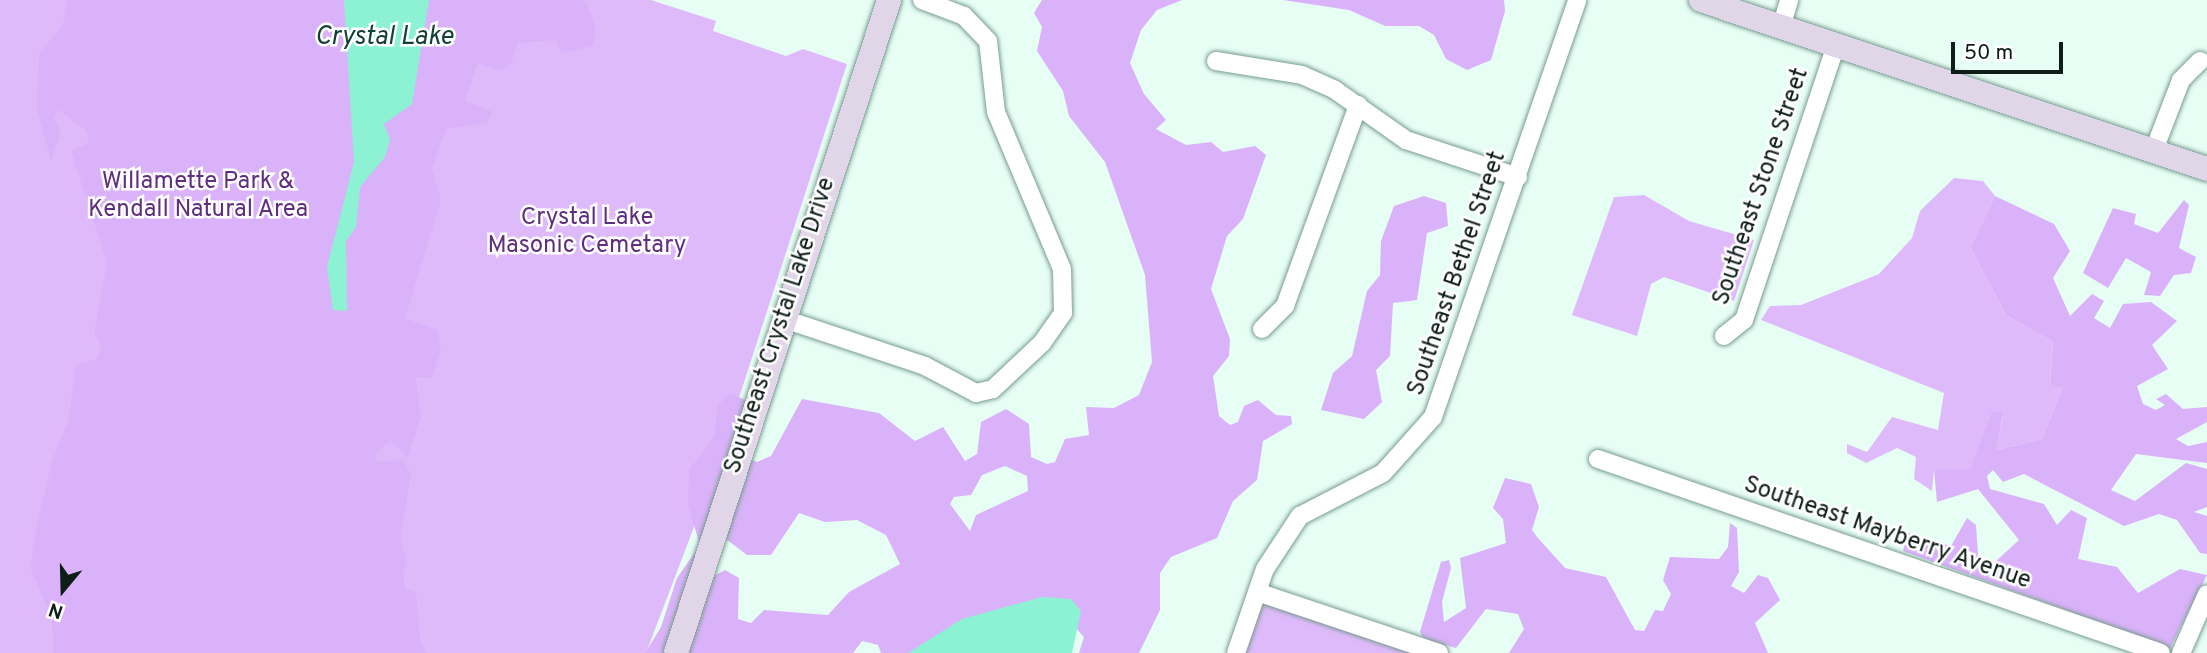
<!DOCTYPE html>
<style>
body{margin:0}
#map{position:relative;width:2207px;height:653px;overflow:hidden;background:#e7fef5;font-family:Overpass,sans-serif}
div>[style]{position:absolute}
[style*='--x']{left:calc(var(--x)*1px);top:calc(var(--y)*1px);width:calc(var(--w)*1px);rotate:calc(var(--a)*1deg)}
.green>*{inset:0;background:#dfbafb}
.forest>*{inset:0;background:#dab2f9}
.water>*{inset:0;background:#8cf2d3}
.roads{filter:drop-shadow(0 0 2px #789c90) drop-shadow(0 0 2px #789c90)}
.street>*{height:18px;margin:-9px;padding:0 9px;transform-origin:9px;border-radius:9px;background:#fff}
.secondary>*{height:24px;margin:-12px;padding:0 12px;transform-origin:12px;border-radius:12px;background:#e1d6e8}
span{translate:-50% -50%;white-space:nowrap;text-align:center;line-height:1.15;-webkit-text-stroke:5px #fff;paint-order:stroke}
.park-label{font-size:24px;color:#602e7f}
.street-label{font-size:24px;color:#0f1d19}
.water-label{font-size:26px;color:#124034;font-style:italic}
.north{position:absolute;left:28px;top:555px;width:70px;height:70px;-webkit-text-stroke:5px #fff;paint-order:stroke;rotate:199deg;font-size:19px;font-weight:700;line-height:28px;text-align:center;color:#0f1d19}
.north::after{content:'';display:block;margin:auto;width:24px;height:32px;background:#0f1d19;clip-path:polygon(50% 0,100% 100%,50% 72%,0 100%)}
.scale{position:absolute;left:1951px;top:42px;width:112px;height:32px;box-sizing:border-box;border:4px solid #0f1d19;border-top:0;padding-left:9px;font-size:21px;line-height:24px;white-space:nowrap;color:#0f1d19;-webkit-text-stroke:5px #fff;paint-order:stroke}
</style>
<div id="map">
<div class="green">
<i style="clip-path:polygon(0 0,651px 0,716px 21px,713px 31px,786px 56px,803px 49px,847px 64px,715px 472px,646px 653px,0 653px)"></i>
<i style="clip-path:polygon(1954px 178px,1983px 181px,1995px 196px,1970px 247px,2006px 315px,2053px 342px,2050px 383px,2062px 388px,2042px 439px,1997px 450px,2003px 414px,1970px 470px,1934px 470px,1932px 491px,1914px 479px,1916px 457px,1897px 448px,1866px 463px,1847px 453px,1847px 444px,1867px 452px,1892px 417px,1938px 430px,1944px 393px,1761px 320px,1770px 306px,1801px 305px,1879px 274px,1912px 238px,1920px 211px)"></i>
<i style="clip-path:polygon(1644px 195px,1689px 221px,1754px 240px,1734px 301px,1664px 277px,1651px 284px,1637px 336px,1572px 315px,1614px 197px)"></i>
<i style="clip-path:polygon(1257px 592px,1416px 653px,1236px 653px)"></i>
</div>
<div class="forest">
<i style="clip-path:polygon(67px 0,583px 0,588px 6px,596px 29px,593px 46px,562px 53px,555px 40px,518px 43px,511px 64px,500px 71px,478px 63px,465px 101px,493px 112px,487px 123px,446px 129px,432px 169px,441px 200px,405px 318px,437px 330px,441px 349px,432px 378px,416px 377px,421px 417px,408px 457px,390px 440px,376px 454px,377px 462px,404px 460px,411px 475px,400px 538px,407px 563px,403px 573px,405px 589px,416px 592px,421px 644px,427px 653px,53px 653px,52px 619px,31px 570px,33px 543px,52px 461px,68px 422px,76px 365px,97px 359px,101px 344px,94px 334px,107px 263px,71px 151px,88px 143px,87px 132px,58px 109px,54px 119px,61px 133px,51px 160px,37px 111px,39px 53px,63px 24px)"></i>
<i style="clip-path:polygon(evenodd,1042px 0,1182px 0,1157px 10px,1141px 30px,1130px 63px,1144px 94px,1166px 120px,1156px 129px,1186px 145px,1211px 142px,1223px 152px,1255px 146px,1266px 155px,1243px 219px,1227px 236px,1211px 289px,1230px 339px,1229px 356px,1213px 376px,1219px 416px,1230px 425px,1238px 422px,1244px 406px,1258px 400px,1276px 415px,1291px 416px,1292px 424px,1263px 441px,1257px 480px,1233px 501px,1217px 538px,1171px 557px,1160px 573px,1160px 610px,1139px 653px,1079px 653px,1084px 637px,1073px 625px,916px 653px,881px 653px,878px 645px,862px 641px,853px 653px,645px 653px,661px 627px,677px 578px,700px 545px,688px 505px,689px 470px,714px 437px,718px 405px,730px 393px,758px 406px,748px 459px,757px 462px,771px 456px,802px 399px,879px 413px,915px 441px,943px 427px,965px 461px,977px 454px,981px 422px,1006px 409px,1029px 424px,1031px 457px,1047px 464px,1055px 462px,1065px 439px,1089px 435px,1086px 407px,1114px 408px,1139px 395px,1152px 362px,1145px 275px,1105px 162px,1069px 116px,1063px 91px,1037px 51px,1042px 27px,1034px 13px,1042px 0,1005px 466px,1027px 476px,1028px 491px,976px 515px,970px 531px,950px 504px,954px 497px,971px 495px,982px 475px,1005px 466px,1042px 0,799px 513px,825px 522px,857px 520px,886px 535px,900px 564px,849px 592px,828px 615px,764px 610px,751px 623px,738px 619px,739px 578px,725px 570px,710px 578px,726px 539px,747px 555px,771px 555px,799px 513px)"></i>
<i style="clip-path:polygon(1283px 0,1504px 0,1505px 11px,1491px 60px,1467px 70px,1446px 59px,1434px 35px,1419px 26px,1385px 26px,1349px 10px)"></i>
<i style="clip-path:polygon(1424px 196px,1446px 203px,1448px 226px,1427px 233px,1417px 300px,1393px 303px,1390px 356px,1376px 370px,1382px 402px,1364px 419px,1321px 410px,1333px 373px,1352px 356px,1367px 291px,1380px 275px,1381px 241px,1394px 206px)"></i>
<i style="clip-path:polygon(1995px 196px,2054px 224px,2070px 251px,2053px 278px,2070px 316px,2092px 294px,2104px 301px,2094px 318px,2110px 328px,2123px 304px,2151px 302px,2177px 321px,2152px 345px,2168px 369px,2137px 386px,2143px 404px,2156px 410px,2165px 405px,2156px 399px,2166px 394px,2183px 409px,2207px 407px,2207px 422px,2176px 439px,2188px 446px,2207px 442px,2207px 463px,2136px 454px,2111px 490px,2135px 501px,2186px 463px,2207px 469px,2207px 507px,2194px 512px,2207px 516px,2207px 554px,2200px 553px,2177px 520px,2159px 514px,2124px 526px,2024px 474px,2003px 482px,1993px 470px,1987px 476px,1990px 489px,2044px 504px,2057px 525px,2071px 510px,2087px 518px,2078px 559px,2117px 567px,2138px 593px,2180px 569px,2207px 575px,2170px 648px,1903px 551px,1908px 533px,1951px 546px,1967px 518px,1976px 525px,1978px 555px,1995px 562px,2019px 540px,1978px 489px,1937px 502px,1934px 470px,1970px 470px,1992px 411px,2003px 413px,1997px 450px,2042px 439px,2062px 388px,2050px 384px,2053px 342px,2006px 315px,1970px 247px)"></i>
<i style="clip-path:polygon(2184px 200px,2189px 205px,2179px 248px,2196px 257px,2191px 273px,2174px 275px,2160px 296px,2144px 295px,2151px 272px,2126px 258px,2108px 288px,2083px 273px,2113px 208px,2136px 214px,2134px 224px,2158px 233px)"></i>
<i style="clip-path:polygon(1505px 478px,1531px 484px,1539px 507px,1532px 530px,1537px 537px,1565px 568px,1606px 577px,1635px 630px,1644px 631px,1655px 610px,1663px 611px,1671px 594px,1663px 580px,1670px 557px,1719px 559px,1728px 547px,1730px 523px,1737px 528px,1739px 572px,1731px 586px,1744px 593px,1758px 575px,1768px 578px,1780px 600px,1755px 623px,1768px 653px,1509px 653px,1524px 629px,1518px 614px,1486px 609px,1456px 648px,1424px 639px,1420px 632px,1441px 562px,1449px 560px,1451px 568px,1442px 602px,1444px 622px,1466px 608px,1460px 558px,1506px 543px,1503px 519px,1493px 508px)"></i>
</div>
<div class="water">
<i style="clip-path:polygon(344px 0,429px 0,412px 104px,384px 124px,390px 139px,385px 157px,360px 187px,356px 227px,346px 241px,347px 311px,333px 310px,327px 267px,354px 162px)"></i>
<i style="clip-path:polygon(1042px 597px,1071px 599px,1081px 611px,1072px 653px,908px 653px,962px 619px)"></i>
</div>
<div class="roads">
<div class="street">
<i style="--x:1781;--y:27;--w:28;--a:-73"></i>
<i style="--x:1216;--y:61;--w:87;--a:9.2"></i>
<i style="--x:1302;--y:75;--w:36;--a:24"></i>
<i style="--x:1335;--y:90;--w:87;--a:35.2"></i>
<i style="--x:1406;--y:140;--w:118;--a:18.3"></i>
<i style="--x:2154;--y:150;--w:75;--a:-68.9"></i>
<i style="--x:2181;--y:80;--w:27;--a:-45"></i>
<i style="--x:784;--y:319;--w:149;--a:18.4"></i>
<i style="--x:925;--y:366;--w:58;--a:27.9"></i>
<i style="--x:976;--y:393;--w:17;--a:-13"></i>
<i style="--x:993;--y:389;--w:67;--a:-43.2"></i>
<i style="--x:1042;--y:343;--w:37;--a:-55"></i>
<i style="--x:1063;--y:313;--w:44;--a:-91.3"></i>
<i style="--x:1062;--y:269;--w:170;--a:-112.8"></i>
<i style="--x:996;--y:112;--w:71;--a:-96.4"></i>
<i style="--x:988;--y:41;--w:35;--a:-134"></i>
<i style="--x:964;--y:16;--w:45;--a:-159.1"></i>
<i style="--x:1262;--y:329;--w:33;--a:-45"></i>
<i style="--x:1285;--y:306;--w:214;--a:-70"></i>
<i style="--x:1724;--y:336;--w:26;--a:-39"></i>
<i style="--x:1744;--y:320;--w:290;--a:-71.5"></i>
<i style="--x:1598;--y:459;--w:595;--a:19.01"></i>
<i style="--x:1257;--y:592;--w:192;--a:18.5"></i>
<i style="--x:1236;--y:653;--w:89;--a:-71"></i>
<i style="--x:1265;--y:569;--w:64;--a:-56.6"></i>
<i style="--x:1300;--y:516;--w:93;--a:-27.4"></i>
<i style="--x:1383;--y:473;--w:75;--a:-48.2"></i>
<i style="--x:1433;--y:417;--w:441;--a:-70.9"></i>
<i style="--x:2181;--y:653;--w:64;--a:-66.2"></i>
</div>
<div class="secondary">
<i style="--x:1701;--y:0;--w:533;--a:18.47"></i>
<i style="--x:676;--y:653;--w:687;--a:-71.93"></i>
</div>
</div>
<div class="park-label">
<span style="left:198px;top:197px">Willamette Park &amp;<br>Kendall Natural Area</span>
<span style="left:587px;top:233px">Crystal Lake<br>Masonic Cemetary</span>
</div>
<div class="street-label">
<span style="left:1762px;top:187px;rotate:-71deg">Southeast Stone Street</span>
<span style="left:1458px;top:274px;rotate:-71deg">Southeast Bethel Street</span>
<span style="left:781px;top:326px;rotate:-72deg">Southeast Crystal Lake Drive</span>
<span style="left:1887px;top:534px;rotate:19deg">Southeast Mayberry Avenue</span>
</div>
<div class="water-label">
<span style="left:384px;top:38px">Crystal Lake</span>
</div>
<div class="north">N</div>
<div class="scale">50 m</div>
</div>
